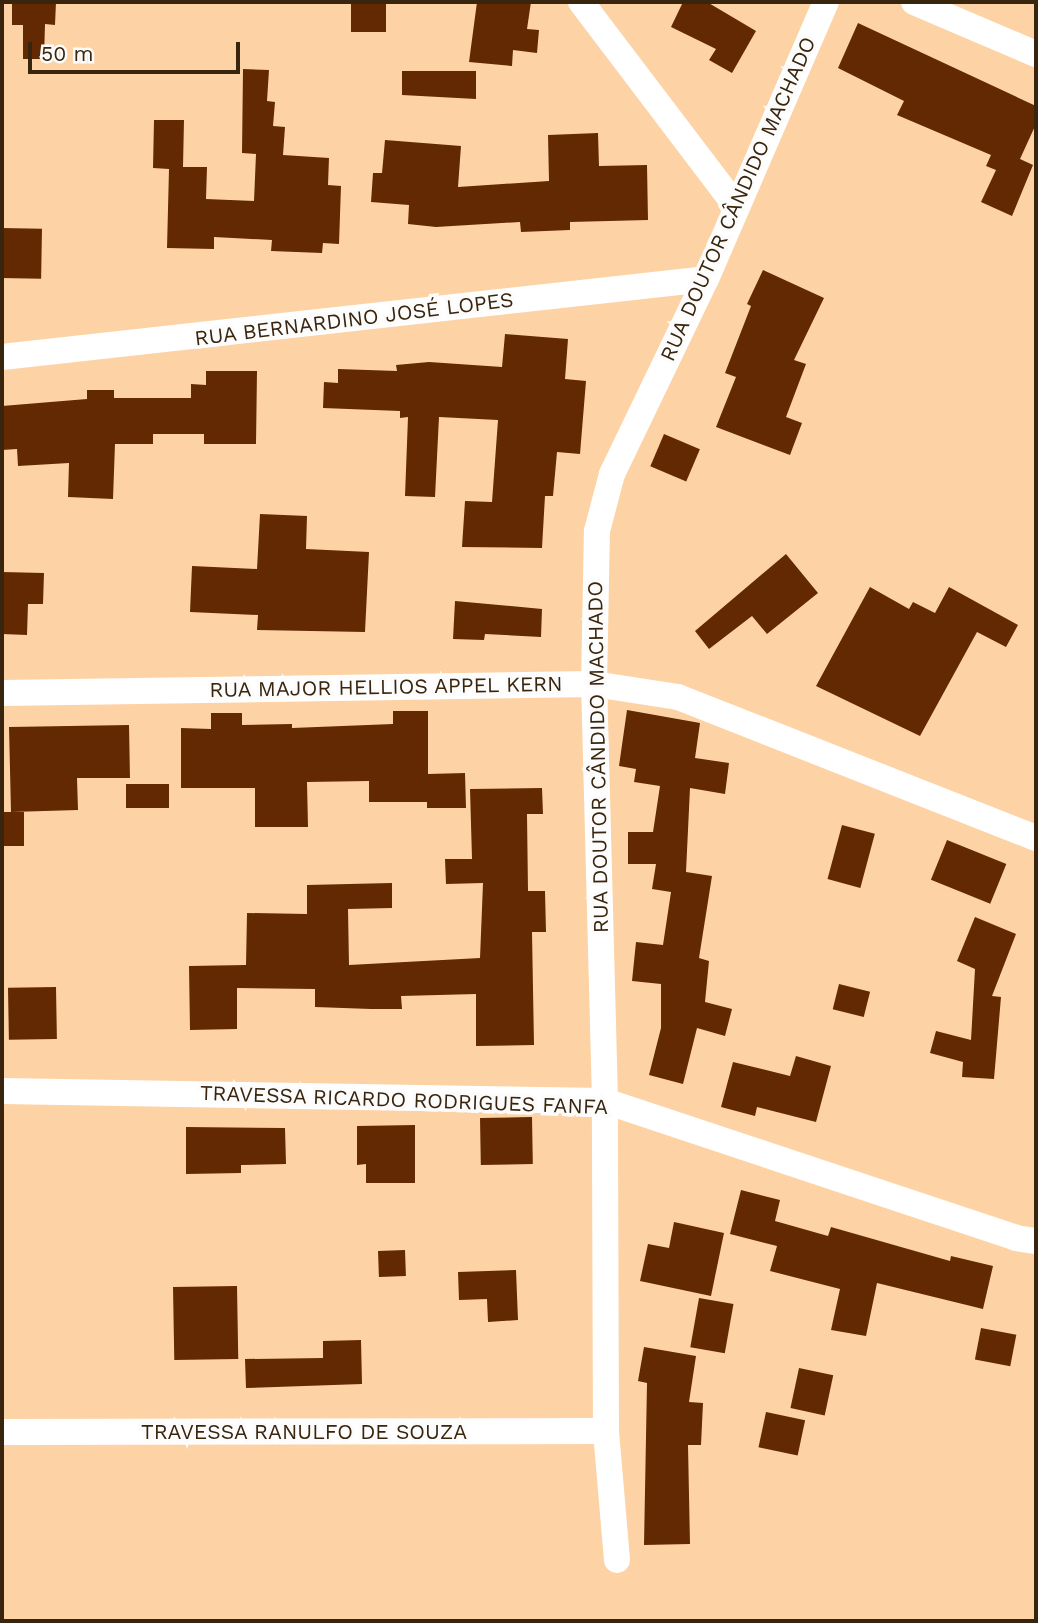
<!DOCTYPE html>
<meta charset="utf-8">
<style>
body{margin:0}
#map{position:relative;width:1038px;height:1623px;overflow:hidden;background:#fdd3a6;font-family:"Work Sans",sans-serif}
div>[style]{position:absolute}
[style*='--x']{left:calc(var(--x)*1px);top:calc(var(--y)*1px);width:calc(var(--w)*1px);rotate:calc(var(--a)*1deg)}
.building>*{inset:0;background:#632902;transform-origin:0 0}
.minor>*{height:26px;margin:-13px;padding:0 13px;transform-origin:13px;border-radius:13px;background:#fff}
span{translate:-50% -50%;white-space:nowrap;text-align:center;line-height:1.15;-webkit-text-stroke:7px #fcfcfc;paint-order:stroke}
.street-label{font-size:21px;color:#39250d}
.frame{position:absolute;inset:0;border:4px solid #39250d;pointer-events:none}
.scale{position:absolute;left:28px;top:42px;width:212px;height:32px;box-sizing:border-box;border:4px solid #39250d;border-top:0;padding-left:9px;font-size:21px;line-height:24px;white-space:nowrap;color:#39250d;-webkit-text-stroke:5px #fcfcfc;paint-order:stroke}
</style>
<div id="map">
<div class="building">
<i style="clip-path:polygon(12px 2px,56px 2px,55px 25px,45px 24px,44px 59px,23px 59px,23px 25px,12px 25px)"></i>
<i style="left:351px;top:2px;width:35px;height:30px"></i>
<i style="clip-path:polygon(477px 2px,531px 2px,527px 29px,539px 30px,537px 53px,513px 50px,512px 66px,469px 62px)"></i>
<i style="clip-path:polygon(683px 2px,707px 2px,756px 31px,732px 73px,709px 60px,716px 49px,671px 27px)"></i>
<i style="clip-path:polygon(858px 23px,1036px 106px,1036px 124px,1020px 159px,1033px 165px,1012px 216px,981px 202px,996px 170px,986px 166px,991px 155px,897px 115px,904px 101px,838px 68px)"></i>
<i style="clip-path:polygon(243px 69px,269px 70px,267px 101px,275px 102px,273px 126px,285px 127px,283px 155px,329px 158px,328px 185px,341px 186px,339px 244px,323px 243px,322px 253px,271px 251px,272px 240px,214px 237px,214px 249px,167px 248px,169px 169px,153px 168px,154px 120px,184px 120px,183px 167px,207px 167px,206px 199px,254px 201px,256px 154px,242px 153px)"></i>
<i style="clip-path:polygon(402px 71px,476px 71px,476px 99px,402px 95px)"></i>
<i style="clip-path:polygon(598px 133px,599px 166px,647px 165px,648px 220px,570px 222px,570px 230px,521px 232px,520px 222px,436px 227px,408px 224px,409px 205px,371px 202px,373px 173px,382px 173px,385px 140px,461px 146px,458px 187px,549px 181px,548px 135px)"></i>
<i style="left:2px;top:228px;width:40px;height:50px;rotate:1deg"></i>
<i style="clip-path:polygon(763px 270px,824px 298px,794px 360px,806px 364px,786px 417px,802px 423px,790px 455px,716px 427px,736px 377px,725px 373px,751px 306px,747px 304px)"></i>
<i style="clip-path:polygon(505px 334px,568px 339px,565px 379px,586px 381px,580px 454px,557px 452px,553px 496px,545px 496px,542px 548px,462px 547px,465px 501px,492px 502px,498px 420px,439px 417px,435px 497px,405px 496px,408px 417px,400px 418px,400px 411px,323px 408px,324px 382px,338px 383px,338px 369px,397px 371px,396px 365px,429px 362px,502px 367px)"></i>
<i style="clip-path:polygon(206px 371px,257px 371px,256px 444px,204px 444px,204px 434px,153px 434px,153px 444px,115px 444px,113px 499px,68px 497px,69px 463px,18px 466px,17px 449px,2px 450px,2px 406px,87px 399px,87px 390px,114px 390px,114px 398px,191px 398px,191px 384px,206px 385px)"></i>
<i style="left:664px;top:434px;width:39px;height:35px;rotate:23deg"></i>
<i style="clip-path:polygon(260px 514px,307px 516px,306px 549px,369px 552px,365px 632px,257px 630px,258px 615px,190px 612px,192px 566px,257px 569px)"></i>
<i style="clip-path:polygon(786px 554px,818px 593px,767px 634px,752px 616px,709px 649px,695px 631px)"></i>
<i style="clip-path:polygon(2px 572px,44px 573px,43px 604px,28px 604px,27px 635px,2px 634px)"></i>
<i style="clip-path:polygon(870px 587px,909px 609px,913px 602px,935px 613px,949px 587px,1018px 625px,1006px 647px,977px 632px,920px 736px,816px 686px)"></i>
<i style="clip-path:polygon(455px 601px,542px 609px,541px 637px,485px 634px,484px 640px,453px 639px)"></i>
<i style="clip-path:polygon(627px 710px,700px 723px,695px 758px,729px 763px,725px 794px,690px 788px,686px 872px,712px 876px,699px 958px,709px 961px,705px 1002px,732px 1009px,725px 1036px,697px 1028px,683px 1084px,649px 1075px,661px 1028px,661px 984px,632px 981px,636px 942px,663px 945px,671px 892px,652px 889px,656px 864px,628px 864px,628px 832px,653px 832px,660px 786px,634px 782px,636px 769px,619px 766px)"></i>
<i style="clip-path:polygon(393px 711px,428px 711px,428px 774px,465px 773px,466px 808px,427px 808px,427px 802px,369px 802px,369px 781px,307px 782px,308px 827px,255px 827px,255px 788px,181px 788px,181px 728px,211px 729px,211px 713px,242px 713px,242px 725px,292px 724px,292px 728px,393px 724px)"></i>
<i style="clip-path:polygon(129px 725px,130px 778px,77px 778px,78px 810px,11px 812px,9px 727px)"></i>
<i style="left:126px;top:784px;width:43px;height:24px"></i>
<i style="clip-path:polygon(542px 788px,543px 814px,527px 814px,528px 891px,545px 891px,546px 932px,532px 932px,534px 1045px,476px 1046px,476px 994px,401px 996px,402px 1009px,371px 1009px,315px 1007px,315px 989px,237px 988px,237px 1029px,190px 1030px,189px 966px,246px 965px,247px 913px,307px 914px,307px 885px,392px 883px,392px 908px,348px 909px,349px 965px,480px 958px,483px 883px,446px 884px,445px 859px,472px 859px,470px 789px)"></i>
<i style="left:24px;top:812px;width:34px;height:22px;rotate:90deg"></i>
<i style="left:842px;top:825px;width:34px;height:56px;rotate:15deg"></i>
<i style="left:947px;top:840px;width:64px;height:43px;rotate:22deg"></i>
<i style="clip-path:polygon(975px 917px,1016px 934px,992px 996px,1001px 997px,994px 1079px,962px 1077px,963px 1062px,930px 1053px,936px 1031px,971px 1040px,975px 969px,957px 961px)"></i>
<i style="left:839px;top:984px;width:32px;height:26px;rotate:14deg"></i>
<i style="left:56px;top:987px;width:52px;height:48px;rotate:89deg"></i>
<i style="clip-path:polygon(796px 1056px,831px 1066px,816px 1122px,757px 1107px,755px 1116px,721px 1107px,733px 1062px,790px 1076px)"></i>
<i style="left:532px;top:1117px;width:47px;height:52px;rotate:89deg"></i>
<i style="clip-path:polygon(415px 1125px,415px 1183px,366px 1183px,366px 1164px,357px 1165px,357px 1126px)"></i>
<i style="clip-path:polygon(186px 1127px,285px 1128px,286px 1164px,241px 1165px,241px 1173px,186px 1174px)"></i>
<i style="clip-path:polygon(741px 1190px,780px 1200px,775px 1221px,828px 1236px,831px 1227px,950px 1261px,951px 1256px,993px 1266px,983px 1309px,877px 1283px,866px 1336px,831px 1330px,840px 1289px,770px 1271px,777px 1246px,730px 1234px)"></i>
<i style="clip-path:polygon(674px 1222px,724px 1233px,711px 1296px,640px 1281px,648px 1244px,669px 1248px)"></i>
<i style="left:405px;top:1250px;width:26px;height:27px;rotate:88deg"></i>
<i style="clip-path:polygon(516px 1270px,518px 1320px,488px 1322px,487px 1299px,459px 1300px,458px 1272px)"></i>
<i style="left:237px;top:1286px;width:73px;height:64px;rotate:89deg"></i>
<i style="left:699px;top:1298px;width:35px;height:50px;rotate:10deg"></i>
<i style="left:981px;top:1328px;width:36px;height:32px;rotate:11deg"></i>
<i style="clip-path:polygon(361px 1340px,362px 1384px,246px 1388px,245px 1359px,323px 1358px,323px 1341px)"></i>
<i style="clip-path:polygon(644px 1347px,696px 1356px,689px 1402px,703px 1403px,701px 1445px,688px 1445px,690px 1544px,644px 1545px,647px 1383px,638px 1381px)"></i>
<i style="left:799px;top:1368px;width:35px;height:41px;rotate:12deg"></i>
<i style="left:766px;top:1412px;width:40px;height:36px;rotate:12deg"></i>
</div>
<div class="minor">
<i style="--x:581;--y:2;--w:256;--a:52.8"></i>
<i style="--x:914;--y:2;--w:133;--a:23.1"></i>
<i style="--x:2;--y:357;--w:708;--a:-6.32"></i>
<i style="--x:2;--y:693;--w:592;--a:-0.87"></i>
<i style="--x:594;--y:684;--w:85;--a:8.8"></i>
<i style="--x:678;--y:697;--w:385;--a:21.5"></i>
<i style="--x:2;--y:1091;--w:603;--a:0.95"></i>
<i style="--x:605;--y:1101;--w:433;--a:18.4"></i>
<i style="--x:1016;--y:1238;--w:20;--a:9"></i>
<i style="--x:2;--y:1432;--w:604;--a:-0.09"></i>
<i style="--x:617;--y:1560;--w:129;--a:-94.9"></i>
<i style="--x:606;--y:1431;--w:330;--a:-90.2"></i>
<i style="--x:605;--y:1101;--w:417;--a:-91.5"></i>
<i style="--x:594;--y:684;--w:153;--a:-88.9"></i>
<i style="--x:597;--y:531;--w:59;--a:-75.3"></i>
<i style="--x:612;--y:474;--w:216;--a:-64.3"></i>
<i style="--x:706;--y:279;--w:302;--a:-66.6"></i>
</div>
<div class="street-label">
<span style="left:738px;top:199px;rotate:-66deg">RUA DOUTOR CÂNDIDO MACHADO</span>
<span style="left:354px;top:319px;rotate:-7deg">RUA BERNARDINO JOSÉ LOPES</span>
<span style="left:386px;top:687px;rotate:-1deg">RUA MAJOR HELLIOS APPEL KERN</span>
<span style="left:598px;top:757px;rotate:-91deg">RUA DOUTOR CÂNDIDO MACHADO</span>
<span style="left:404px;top:1100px;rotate:2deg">TRAVESSA RICARDO RODRIGUES FANFA</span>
<span style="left:304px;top:1432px">TRAVESSA RANULFO DE SOUZA</span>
</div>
<div class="frame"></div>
<div class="scale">50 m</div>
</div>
